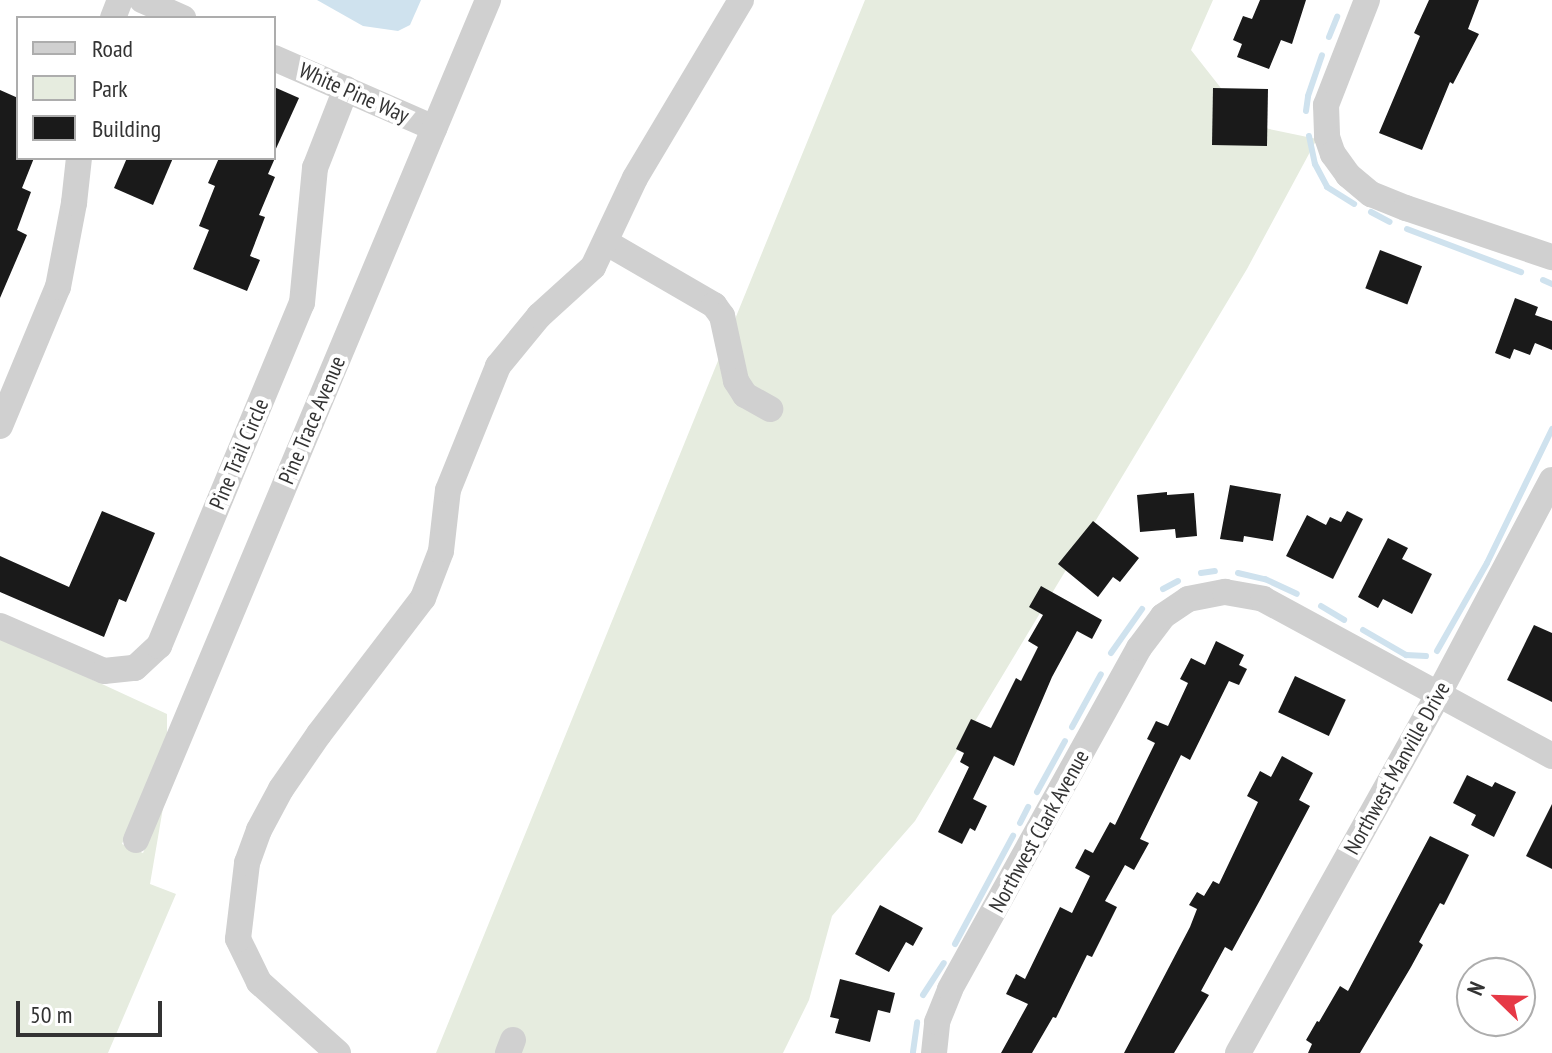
<!DOCTYPE html>
<style>
body{margin:0}
#map{position:relative;width:1552px;height:1053px;overflow:hidden;background:#fff;font-family:"PT Sans Narrow",sans-serif}
div>[style]{position:absolute}
[style*='--x']{left:calc(var(--x)*1px);top:calc(var(--y)*1px);width:calc(var(--w)*1px);rotate:calc(var(--a)*1deg)}
.green>*{inset:0;background:#e6ecdf}
.water>*{inset:0;background:#cfe2ee}
.stream>*{height:6px;margin:-3px;padding:0 3px;transform-origin:3px;border-radius:3px;background:#cfe2ee}
.building>*{inset:0;background:#1a1a1a;transform-origin:0 0}
.minor>*{height:26px;margin:-13px;padding:0 13px;transform-origin:13px;border-radius:13px;background:#d0d0d0}
span{translate:-50% -50%;white-space:nowrap;text-align:center;line-height:1.15;-webkit-text-stroke:8px #fff;paint-order:stroke}
.street-label{font-size:22px;color:#333}
.legend{position:absolute;left:16px;top:16px;width:260px;height:144px;box-sizing:border-box;background:#fff;border:2px solid #adadad;margin:0;padding:10px 14px;list-style:none;font-size:24px;color:#333}
.legend li{display:flex;align-items:center;gap:16px;height:40px}
.legend b{width:40px;border:2px solid #adadad}
.north{position:absolute;left:1456px;top:957px;width:80px;height:80px;box-sizing:border-box;background:#fff;border:2px solid #adadad;border-radius:50%;rotate:293deg;font-size:22px;font-weight:700;line-height:32px;text-align:center;color:#333}
.north::after{content:'';display:block;margin:auto;width:28px;height:36px;background:#e63946;clip-path:polygon(50% 0,100% 100%,50% 72%,0 100%)}
.scale{position:absolute;left:16px;top:1001px;width:146px;height:36px;box-sizing:border-box;border:4px solid #333;border-top:0;padding-left:10px;font-size:24px;line-height:28px;white-space:nowrap;color:#333;-webkit-text-stroke:6px #fff;paint-order:stroke}
</style>
<div id="map">
<div class="green">
<i style="clip-path:polygon(865px 0,1213px 0,1191px 50px,1250px 125px,1317px 139px,1247px 269px,915px 821px,832px 916px,809px 1000px,783px 1053px,436px 1053px)"></i>
<i style="clip-path:polygon(0 637px,167px 714px,167px 736px,122px 844px,143px 853px,164px 802px,150px 884px,176px 894px,108px 1053px,0 1053px)"></i>
</div>
<div class="water">
<i style="clip-path:polygon(317px 0,421px 0,410px 25px,398px 31px,363px 26px)"></i>
</div>
<div class="stream">
<i style="--x:1329;--y:37;--w:22;--a:-68"></i>
<i style="--x:1306;--y:111;--w:15;--a:-82"></i>
<i style="--x:1308;--y:96;--w:43;--a:-71.1"></i>
<i style="--x:1309;--y:136;--w:29;--a:78"></i>
<i style="--x:1315;--y:164;--w:26;--a:62"></i>
<i style="--x:1327;--y:187;--w:32;--a:32"></i>
<i style="--x:1371;--y:212;--w:21;--a:28"></i>
<i style="--x:1407;--y:229;--w:122;--a:20.7"></i>
<i style="--x:1543;--y:280;--w:10;--a:24"></i>
<i style="--x:1201;--y:573;--w:14;--a:-8"></i>
<i style="--x:1238;--y:573;--w:28;--a:13"></i>
<i style="--x:1265;--y:579;--w:35;--a:25"></i>
<i style="--x:1163;--y:589;--w:17;--a:-28"></i>
<i style="--x:1321;--y:606;--w:27;--a:31"></i>
<i style="--x:1363;--y:630;--w:50;--a:30.2"></i>
<i style="--x:1406;--y:655;--w:20;--a:3"></i>
<i style="--x:1437;--y:651;--w:101;--a:-60.4"></i>
<i style="--x:1487;--y:563;--w:149;--a:-64.1"></i>
<i style="--x:1111;--y:653;--w:54;--a:-54.8"></i>
<i style="--x:1072;--y:727;--w:60;--a:-61.3"></i>
<i style="--x:1037;--y:792;--w:58;--a:-61.2"></i>
<i style="--x:1020;--y:823;--w:18;--a:-63"></i>
<i style="--x:955;--y:944;--w:123;--a:-61.8"></i>
<i style="--x:923;--y:995;--w:38;--a:-57"></i>
<i style="--x:913;--y:1052;--w:30;--a:-82"></i>
</div>
<div class="building">
<i style="clip-path:polygon(1260px 0,1306px 0,1292px 44px,1281px 40px,1269px 69px,1237px 57px,1242px 44px,1233px 40px,1243px 16px,1252px 19px)"></i>
<i style="clip-path:polygon(1429px 0,1479px 0,1468px 29px,1479px 34px,1453px 84px,1450px 82px,1422px 150px,1379px 133px,1420px 36px,1414px 33px)"></i>
<i style="clip-path:polygon(274px 87px,299px 98px,274px 153px)"></i>
<i style="left:1213px;top:88px;width:55px;height:57px;rotate:1deg"></i>
<i style="clip-path:polygon(0 90px,18px 98px,18px 158px,34px 158px,22px 188px,31px 192px,17px 230px,27px 235px,0 298px)"></i>
<i style="clip-path:polygon(127px 158px,173px 158px,153px 205px,114px 188px)"></i>
<i style="clip-path:polygon(219px 158px,275px 158px,268px 174px,275px 177px,259px 215px,265px 217px,250px 256px,260px 260px,247px 291px,193px 269px,209px 230px,199px 226px,215px 186px,208px 183px)"></i>
<i style="left:1380px;top:250px;width:45px;height:41px;rotate:21deg"></i>
<i style="clip-path:polygon(1515px 298px,1538px 307px,1535px 315px,1552px 321px,1552px 350px,1535px 343px,1530px 355px,1514px 349px,1510px 359px,1495px 353px)"></i>
<i style="clip-path:polygon(1230px 485px,1281px 494px,1273px 541px,1244px 536px,1243px 542px,1220px 539px)"></i>
<i style="clip-path:polygon(1167px 492px,1167px 495px,1194px 493px,1197px 536px,1176px 538px,1175px 529px,1140px 532px,1137px 495px)"></i>
<i style="clip-path:polygon(102px 511px,155px 533px,126px 602px,119px 599px,104px 637px,0 592px,0 556px,69px 587px)"></i>
<i style="clip-path:polygon(1347px 511px,1363px 519px,1333px 579px,1286px 556px,1307px 515px,1326px 525px,1330px 517px,1341px 522px)"></i>
<i style="clip-path:polygon(1093px 521px,1139px 558px,1120px 582px,1113px 577px,1098px 597px,1058px 564px)"></i>
<i style="clip-path:polygon(1388px 538px,1408px 548px,1402px 559px,1432px 574px,1412px 614px,1383px 599px,1378px 608px,1358px 597px)"></i>
<i style="clip-path:polygon(1041px 586px,1102px 620px,1092px 639px,1077px 631px,1052px 677px,1014px 766px,994px 756px,973px 799px,987px 806px,975px 831px,970px 828px,962px 844px,938px 832px,969px 767px,960px 762px,964px 753px,956px 749px,971px 719px,991px 728px,1016px 678px,1021px 681px,1038px 647px,1028px 641px,1043px 615px,1029px 607px)"></i>
<i style="clip-path:polygon(1534px 625px,1552px 633px,1552px 702px,1507px 680px)"></i>
<i style="clip-path:polygon(1216px 641px,1244px 655px,1239px 665px,1247px 669px,1239px 685px,1229px 681px,1190px 760px,1181px 755px,1140px 839px,1149px 843px,1134px 870px,1125px 865px,1105px 901px,1117px 907px,1092px 957px,1087px 955px,1056px 1018px,1053px 1017px,1032px 1053px,1001px 1053px,1028px 1004px,1006px 994px,1016px 974px,1025px 979px,1060px 907px,1072px 913px,1090px 876px,1075px 868px,1085px 849px,1093px 853px,1110px 822px,1115px 825px,1155px 743px,1147px 739px,1156px 721px,1168px 726px,1188px 683px,1180px 679px,1191px 658px,1205px 665px)"></i>
<i style="left:1295px;top:676px;width:56px;height:40px;rotate:25deg"></i>
<i style="clip-path:polygon(1282px 756px,1313px 773px,1299px 800px,1310px 806px,1260px 900px,1232px 951px,1225px 947px,1201px 991px,1209px 995px,1174px 1053px,1124px 1053px,1190px 927px,1197px 909px,1189px 905px,1197px 892px,1204px 896px,1213px 881px,1219px 884px,1258px 802px,1247px 796px,1260px 771px,1271px 777px)"></i>
<i style="clip-path:polygon(1467px 775px,1492px 787px,1495px 782px,1516px 792px,1494px 837px,1471px 825px,1476px 815px,1453px 803px)"></i>
<i style="clip-path:polygon(1552px 804px,1552px 869px,1526px 856px)"></i>
<i style="clip-path:polygon(1430px 836px,1469px 855px,1444px 905px,1440px 903px,1419px 942px,1423px 945px,1411px 967px,1360px 1053px,1308px 1053px,1312px 1044px,1306px 1040px,1317px 1021px,1319px 1022px,1340px 986px,1348px 991px)"></i>
<i style="clip-path:polygon(880px 905px,923px 928px,913px 946px,906px 942px,889px 972px,855px 954px)"></i>
<i style="clip-path:polygon(840px 979px,895px 993px,890px 1013px,878px 1010px,870px 1042px,835px 1033px,839px 1019px,830px 1017px)"></i>
</div>
<div class="minor">
<i style="--x:142;--y:0;--w:45;--a:23.7"></i>
<i style="--x:1367;--y:0;--w:113;--a:111.3"></i>
<i style="--x:1326;--y:105;--w:32;--a:88"></i>
<i style="--x:1327;--y:137;--w:18;--a:71"></i>
<i style="--x:1333;--y:154;--w:26;--a:54"></i>
<i style="--x:1348;--y:175;--w:30;--a:40"></i>
<i style="--x:1371;--y:194;--w:38;--a:22"></i>
<i style="--x:1406;--y:208;--w:154;--a:18.6"></i>
<i style="--x:113;--y:18;--w:19;--a:-69"></i>
<i style="--x:274;--y:58;--w:175;--a:23.6"></i>
<i style="--x:607;--y:243;--w:124;--a:30.1"></i>
<i style="--x:714;--y:305;--w:14;--a:54"></i>
<i style="--x:722;--y:316;--w:66;--a:77.8"></i>
<i style="--x:736;--y:381;--w:17;--a:57"></i>
<i style="--x:745;--y:395;--w:29;--a:29"></i>
<i style="--x:0;--y:426;--w:151;--a:-67.4"></i>
<i style="--x:58;--y:287;--w:86;--a:-79.2"></i>
<i style="--x:74;--y:203;--w:45;--a:-83.7"></i>
<i style="--x:0;--y:626;--w:113;--a:23.4"></i>
<i style="--x:104;--y:671;--w:31;--a:-6"></i>
<i style="--x:135;--y:668;--w:33;--a:-43"></i>
<i style="--x:159;--y:646;--w:372;--a:-67.4"></i>
<i style="--x:302;--y:303;--w:136;--a:-84.5"></i>
<i style="--x:315;--y:168;--w:85;--a:-68.6"></i>
<i style="--x:136;--y:840;--w:911;--a:-67.26"></i>
<i style="--x:338;--y:1053;--w:106;--a:-138.1"></i>
<i style="--x:259;--y:982;--w:48;--a:-116"></i>
<i style="--x:238;--y:939;--w:77;--a:-83.2"></i>
<i style="--x:247;--y:863;--w:35;--a:-70"></i>
<i style="--x:259;--y:830;--w:47;--a:-61.8"></i>
<i style="--x:281;--y:789;--w:67;--a:-55.4"></i>
<i style="--x:319;--y:734;--w:171;--a:-52.6"></i>
<i style="--x:423;--y:598;--w:50;--a:-69"></i>
<i style="--x:441;--y:551;--w:61;--a:-83.5"></i>
<i style="--x:448;--y:490;--w:134;--a:-68"></i>
<i style="--x:498;--y:366;--w:65;--a:-50.6"></i>
<i style="--x:539;--y:316;--w:73;--a:-42.2"></i>
<i style="--x:593;--y:267;--w:98;--a:-64.7"></i>
<i style="--x:635;--y:178;--w:207;--a:-59.2"></i>
<i style="--x:508;--y:1053;--w:14;--a:-69"></i>
<i style="--x:934;--y:1053;--w:31;--a:-84"></i>
<i style="--x:937;--y:1022;--w:35;--a:-68"></i>
<i style="--x:950;--y:989;--w:390;--a:-61"></i>
<i style="--x:1139;--y:648;--w:40;--a:-53"></i>
<i style="--x:1163;--y:616;--w:30;--a:-34"></i>
<i style="--x:1188;--y:599;--w:38;--a:-11"></i>
<i style="--x:1225;--y:592;--w:39;--a:10"></i>
<i style="--x:1263;--y:599;--w:329;--a:28.5"></i>
<i style="--x:1238;--y:1053;--w:412;--a:-60.8"></i>
<i style="--x:1439;--y:693;--w:241;--a:-62.1"></i>
</div>
<div class="street-label">
<span style="left:354px;top:93px;rotate:24deg">White Pine Way</span>
<span style="left:312px;top:420px;rotate:-67deg">Pine Trace Avenue</span>
<span style="left:239px;top:454px;rotate:-67deg">Pine Trail Circle</span>
<span style="left:1397px;top:768px;rotate:-61deg">Northwest Manville Drive</span>
<span style="left:1039px;top:831px;rotate:-61deg">Northwest Clark Avenue</span>
</div>
<ul class="legend">
<li><b style="height:10px;background:#d0d0d0"></b>Road</li>
<li><b style="height:22px;background:#e6ecdf"></b>Park</li>
<li><b style="height:22px;background:#1a1a1a"></b>Building</li>
</ul>
<div class="north">N</div>
<div class="scale">50 m</div>
</div>
